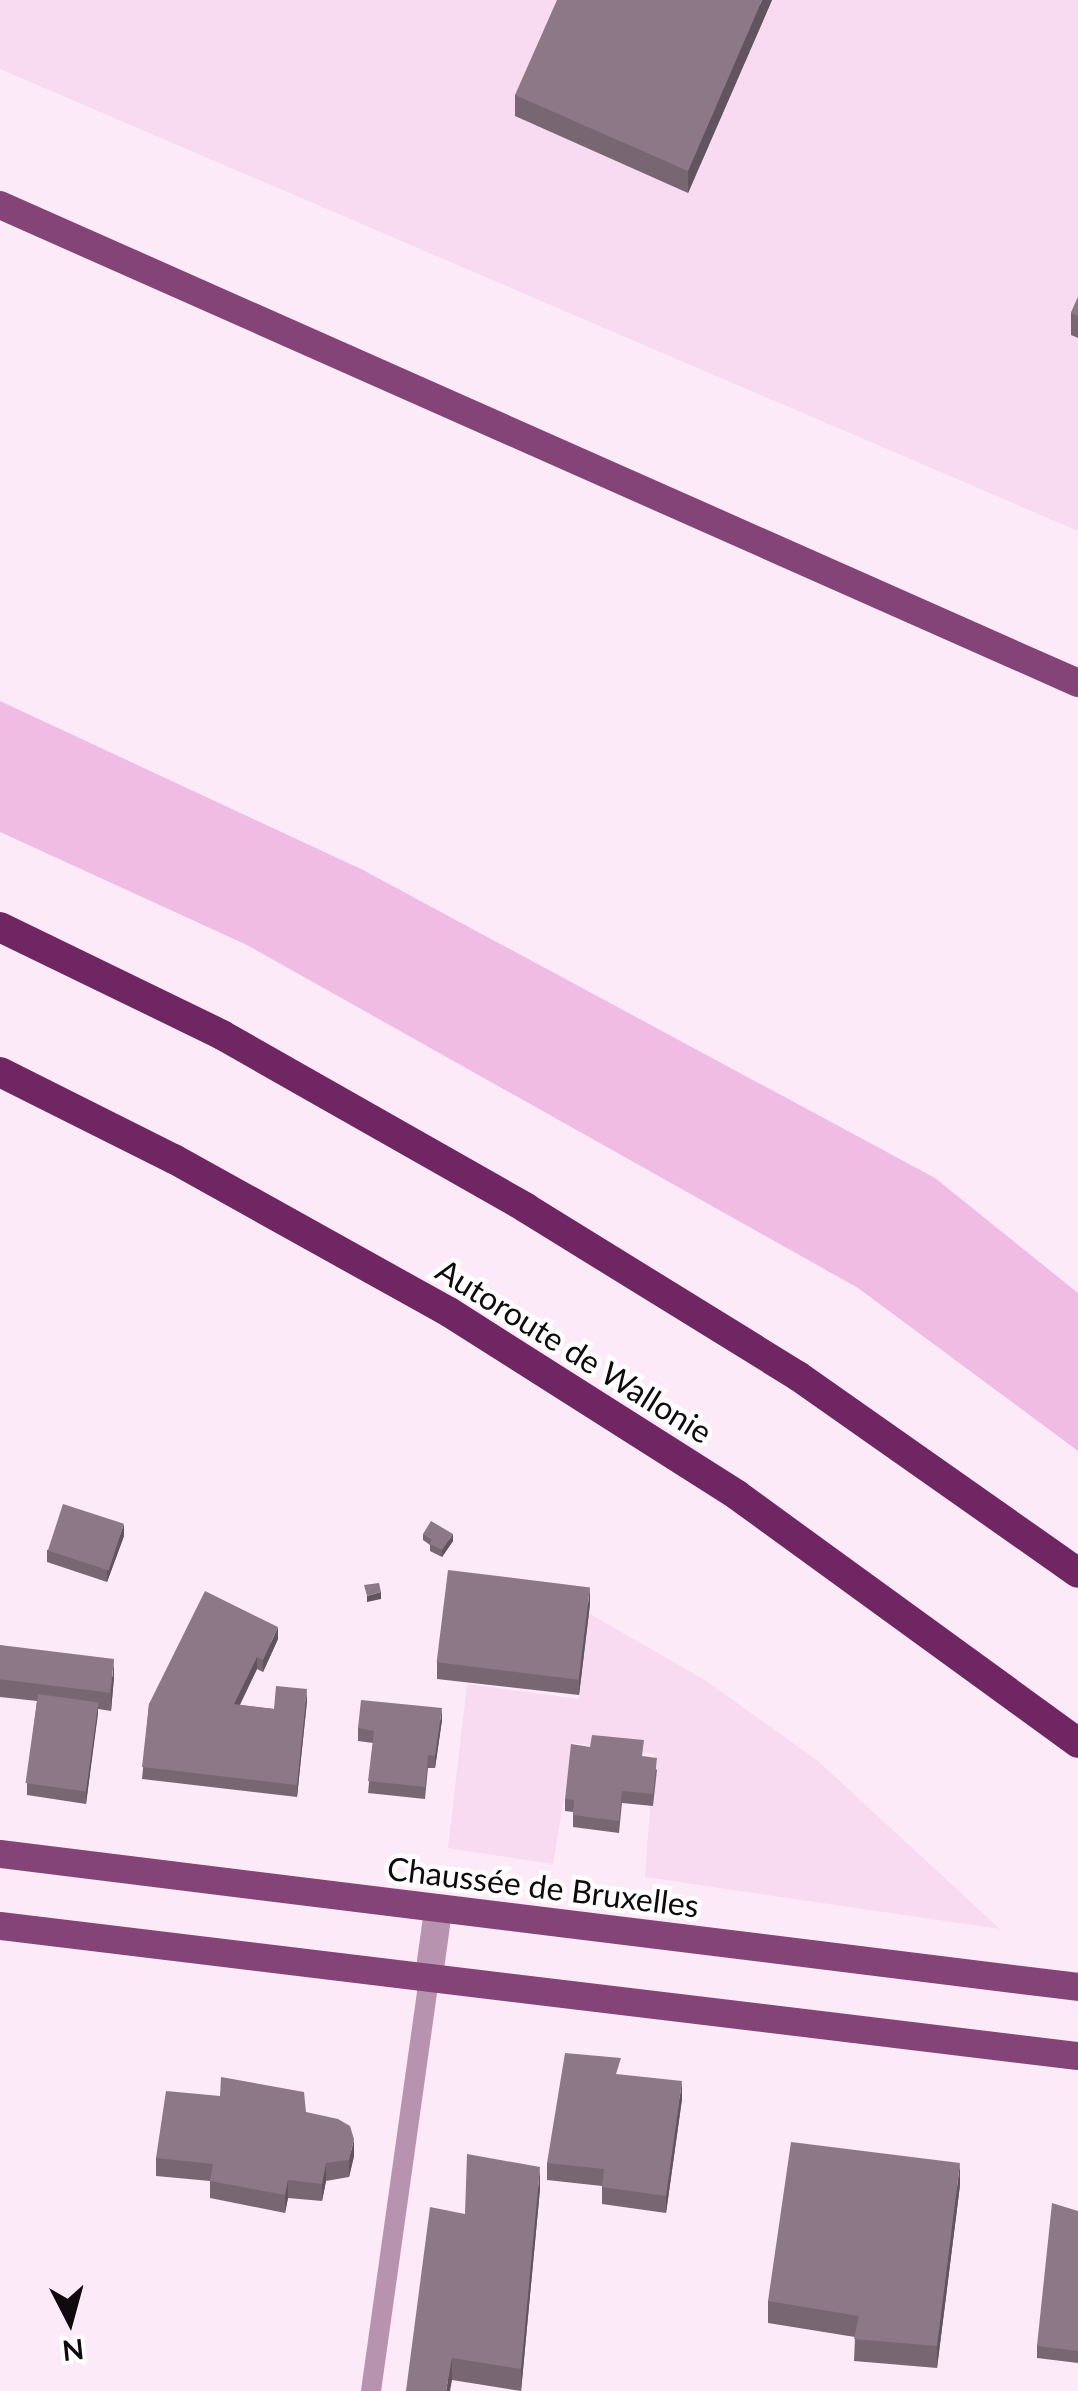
<!DOCTYPE html>
<meta charset="utf-8">
<style>
body{margin:0}
#map{position:relative;width:1078px;height:2391px;overflow:hidden;background:#fdeaf8;font-family:Lato,sans-serif}
div>[style]{position:absolute}
[style*='--x']{left:calc(var(--x)*1px);top:calc(var(--y)*1px);width:calc(var(--w)*1px);rotate:calc(var(--a)*1deg)}
.built>*{inset:0;background:#f8dbf0}
.green>*{inset:0;background:#f0bce3}
.service>*{height:20px;margin:-10px;padding:0 10px;transform-origin:10px;border-radius:10px;background:#b893af}
.minor>*{height:28px;margin:-14px;padding:0 14px;transform-origin:14px;border-radius:14px;background:#b893af}
.primary>*{height:28px;margin:-14px;padding:0 14px;transform-origin:14px;border-radius:14px;background:#844477}
.motorway>*{height:30px;margin:-15px;padding:0 15px;transform-origin:15px;border-radius:15px;background:#6f2662}
.wall>*{inset:0;background:#786773}
.shaded-wall>*{inset:0;background:#62545e}
.building>*{inset:0;background:#8c7886;transform-origin:0 0}
span{translate:-50% -50%;white-space:nowrap;text-align:center;line-height:1.15;-webkit-text-stroke:9px #fff;paint-order:stroke}
.street-label{font-size:32px;color:#10090e}
.north{position:absolute;left:20px;top:2271px;width:100px;height:100px;-webkit-text-stroke:8px #fff;paint-order:stroke;rotate:174deg;font-size:28px;font-weight:700;line-height:40px;text-align:center;color:#10090e}
.north::after{content:'';display:block;margin:auto;width:35px;height:45px;background:#10090e;clip-path:polygon(50% 0,100% 100%,50% 72%,0 100%)}
</style>
<div id="map">
<div class="built">
<i style="clip-path:polygon(0 0,1078px 0,1078px 531px,0 69px)"></i>
<i style="clip-path:polygon(583px 1610px,705px 1680px,818px 1761px,1000px 1929px,645px 1877px,654px 1754px,573px 1743px,553px 1864px,448px 1848px,467px 1684px,579px 1699px)"></i>
</div>
<div class="green">
<i style="clip-path:polygon(0 701px,363px 870px,935px 1178px,1078px 1293px,1078px 1451px,858px 1288px,247px 945px,0 832px)"></i>
</div>
<div class="service">
<i style="--x:371;--y:2391;--w:419;--a:-82"></i>
</div>
<div class="minor">
<i style="--x:429;--y:1976;--w:67;--a:-82.2"></i>
</div>
<div class="primary">
<i style="--x:0;--y:205;--w:1179;--a:23.91"></i>
<i style="--x:0;--y:1854;--w:1086;--a:7.03"></i>
<i style="--x:0;--y:1926;--w:1086;--a:6.88"></i>
</div>
<div class="motorway">
<i style="--x:0;--y:927;--w:247;--a:25.9"></i>
<i style="--x:222;--y:1035;--w:350;--a:29.6"></i>
<i style="--x:526;--y:1208;--w:320;--a:31.7"></i>
<i style="--x:798;--y:1376;--w:342;--a:35.1"></i>
<i style="--x:0;--y:1072;--w:195;--a:26.6"></i>
<i style="--x:174;--y:1159;--w:315;--a:29.1"></i>
<i style="--x:449;--y:1312;--w:341;--a:32.4"></i>
<i style="--x:737;--y:1495;--w:422;--a:36"></i>
</div>
<div class="wall">
<i style="clip-path:polygon(772px 0,688px 193px,515px 116px,515px 95px)"></i>
<i style="clip-path:polygon(1078px 297px,1078px 338px,1071px 335px,1071px 313px)"></i>
<i style="clip-path:polygon(423px 1534px,453px 1541px,442px 1557px,430px 1551px,430px 1545px,423px 1540px)"></i>
<i style="clip-path:polygon(124px 1536px,107px 1582px,47px 1562px,47px 1550px)"></i>
<i style="clip-path:polygon(590px 1604px,579px 1695px,437px 1679px,437px 1662px)"></i>
<i style="clip-path:polygon(278px 1639px,263px 1672px,257px 1669px,240px 1705px,274px 1709px,307px 1701px,297px 1797px,142px 1779px,149px 1704px)"></i>
<i style="clip-path:polygon(0 1645px,114px 1677px,111px 1711px,98px 1709px,86px 1804px,27px 1795px,27px 1783px,37px 1701px,0 1697px)"></i>
<i style="clip-path:polygon(442px 1720px,435px 1768px,428px 1768px,425px 1799px,368px 1793px,373px 1743px,358px 1741px,358px 1728px)"></i>
<i style="clip-path:polygon(644px 1757px,657px 1770px,653px 1806px,622px 1803px,619px 1833px,573px 1827px,573px 1812px,565px 1811px,565px 1799px)"></i>
<i style="clip-path:polygon(621px 2075px,682px 2099px,666px 2213px,602px 2204px,602px 2186px,547px 2180px,547px 2163px)"></i>
<i style="clip-path:polygon(220px 2096px,306px 2112px,354px 2156px,349px 2177px,326px 2181px,322px 2201px,288px 2198px,285px 2213px,210px 2198px,210px 2181px,156px 2176px,156px 2158px)"></i>
<i style="clip-path:polygon(960px 2185px,937px 2368px,854px 2361px,855px 2337px,768px 2323px,768px 2301px)"></i>
<i style="clip-path:polygon(540px 2189px,521px 2391px,452px 2380px,406px 2391px,465px 2214px)"></i>
<i style="clip-path:polygon(1078px 2211px,1078px 2363px,1037px 2358px,1037px 2346px)"></i>
</div>
<div class="shaded-wall">
<i style="clip-path:polygon(762px 0,772px 0,688px 193px,688px 171px)"></i>
<i style="clip-path:polygon(124px 1524px,124px 1536px,107px 1582px,107px 1570px)"></i>
<i style="clip-path:polygon(453px 1534px,453px 1541px,442px 1557px,442px 1550px)"></i>
<i style="clip-path:polygon(590px 1587px,590px 1604px,579px 1695px,579px 1678px)"></i>
<i style="clip-path:polygon(381px 1592px,381px 1599px,367px 1602px,367px 1596px)"></i>
<i style="clip-path:polygon(278px 1627px,278px 1639px,263px 1672px,263px 1660px)"></i>
<i style="clip-path:polygon(257px 1657px,257px 1669px,234px 1716px,234px 1704px)"></i>
<i style="clip-path:polygon(114px 1659px,114px 1677px,111px 1711px,111px 1693px)"></i>
<i style="clip-path:polygon(307px 1689px,307px 1701px,297px 1797px,297px 1785px)"></i>
<i style="clip-path:polygon(98px 1702px,98px 1714px,86px 1804px,86px 1791px)"></i>
<i style="clip-path:polygon(442px 1708px,442px 1720px,435px 1768px,435px 1756px)"></i>
<i style="clip-path:polygon(682px 2081px,682px 2099px,666px 2213px,666px 2196px)"></i>
<i style="clip-path:polygon(354px 2139px,354px 2156px,349px 2177px,349px 2160px)"></i>
<i style="clip-path:polygon(326px 2163px,326px 2181px,322px 2201px,322px 2184px)"></i>
<i style="clip-path:polygon(960px 2163px,960px 2185px,937px 2368px,937px 2346px)"></i>
<i style="clip-path:polygon(540px 2167px,540px 2189px,521px 2391px,521px 2369px)"></i>
<i style="clip-path:polygon(288px 2180px,288px 2198px,285px 2213px,285px 2195px)"></i>
<i style="clip-path:polygon(452px 2358px,452px 2380px,450px 2391px,446px 2391px)"></i>
</div>
<div class="building">
<i style="clip-path:polygon(557px 0,762px 0,688px 171px,515px 95px)"></i>
<i style="clip-path:polygon(1078px 297px,1078px 316px,1071px 313px)"></i>
<i style="left:63px;top:1504px;width:64px;height:49px;rotate:18deg"></i>
<i style="clip-path:polygon(431px 1521px,453px 1534px,442px 1550px,430px 1544px,432px 1540px,423px 1534px)"></i>
<i style="left:448px;top:1570px;width:143px;height:93px;rotate:7deg"></i>
<i style="clip-path:polygon(379px 1583px,381px 1592px,367px 1596px,364px 1585px)"></i>
<i style="clip-path:polygon(205px 1591px,278px 1627px,263px 1660px,257px 1657px,234px 1704px,274px 1709px,276px 1686px,307px 1689px,297px 1785px,142px 1767px,149px 1704px)"></i>
<i style="left:0;top:1645px;width:115px;height:34px;rotate:7deg"></i>
<i style="left:38px;top:1694px;width:61px;height:90px;rotate:8deg"></i>
<i style="clip-path:polygon(361px 1700px,442px 1708px,435px 1756px,428px 1755px,425px 1787px,368px 1781px,374px 1731px,358px 1728px)"></i>
<i style="clip-path:polygon(592px 1735px,644px 1740px,642px 1756px,657px 1758px,653px 1794px,622px 1791px,619px 1821px,573px 1815px,574px 1800px,565px 1799px,571px 1744px,590px 1747px)"></i>
<i style="clip-path:polygon(565px 2053px,621px 2058px,616px 2074px,682px 2081px,666px 2196px,602px 2187px,604px 2169px,547px 2163px)"></i>
<i style="clip-path:polygon(221px 2077px,304px 2092px,306px 2112px,338px 2119px,350px 2126px,354px 2139px,349px 2160px,326px 2163px,322px 2184px,288px 2180px,285px 2195px,210px 2181px,213px 2164px,156px 2158px,166px 2091px,220px 2096px)"></i>
<i style="clip-path:polygon(791px 2142px,960px 2163px,937px 2346px,854px 2339px,859px 2316px,768px 2301px)"></i>
<i style="clip-path:polygon(467px 2154px,540px 2167px,521px 2369px,452px 2358px,446px 2391px,406px 2391px,430px 2207px,465px 2214px)"></i>
<i style="clip-path:polygon(1052px 2203px,1078px 2211px,1078px 2351px,1037px 2346px)"></i>
</div>
<div class="street-label">
<span style="left:574px;top:1351px;rotate:32deg">Autoroute de Wallonie</span>
<span style="left:543px;top:1887px;rotate:7deg">Chaussée de Bruxelles</span>
</div>
<div class="north">N</div>
</div>
